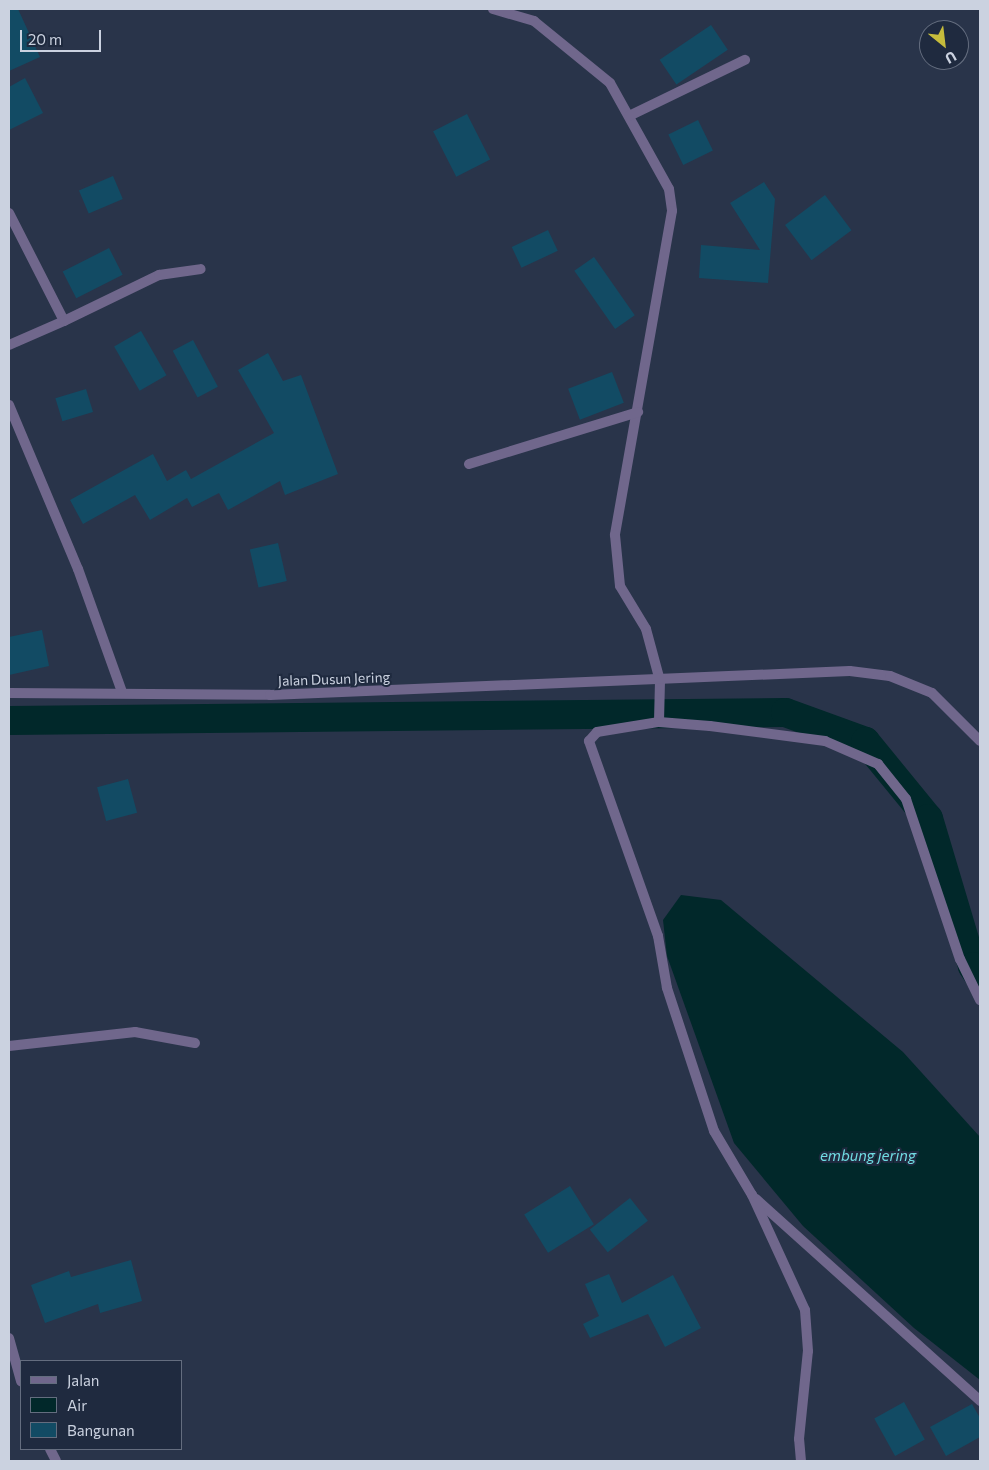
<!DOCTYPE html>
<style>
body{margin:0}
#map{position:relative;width:989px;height:1470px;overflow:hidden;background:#29344a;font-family:Commissioner,sans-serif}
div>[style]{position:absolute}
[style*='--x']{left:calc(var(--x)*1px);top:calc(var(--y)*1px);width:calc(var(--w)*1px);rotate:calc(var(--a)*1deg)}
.water>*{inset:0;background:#01282a}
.canal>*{height:29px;margin:-14.5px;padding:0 14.5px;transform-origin:14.5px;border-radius:14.5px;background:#01282a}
.building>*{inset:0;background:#124b64;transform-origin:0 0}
.minor>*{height:10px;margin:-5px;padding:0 5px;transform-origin:5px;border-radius:5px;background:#70678c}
span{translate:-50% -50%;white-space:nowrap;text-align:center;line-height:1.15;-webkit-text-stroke:4px #1f2a3f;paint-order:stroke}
.street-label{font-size:14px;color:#cbd2e0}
.water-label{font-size:15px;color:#70dde3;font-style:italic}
.frame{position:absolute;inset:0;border:10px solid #cbd2e0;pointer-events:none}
.legend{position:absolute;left:20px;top:1360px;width:162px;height:90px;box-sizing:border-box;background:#1f2a3f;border:1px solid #646d7f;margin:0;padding:6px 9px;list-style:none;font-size:15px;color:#cbd2e0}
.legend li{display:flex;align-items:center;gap:10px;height:25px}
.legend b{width:25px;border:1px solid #646d7f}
.north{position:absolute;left:919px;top:20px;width:50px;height:50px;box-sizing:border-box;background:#1f2a3f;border:1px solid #646d7f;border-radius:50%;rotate:151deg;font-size:14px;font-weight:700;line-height:20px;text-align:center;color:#cbd2e0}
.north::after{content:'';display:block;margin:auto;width:18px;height:22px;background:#c6bc3c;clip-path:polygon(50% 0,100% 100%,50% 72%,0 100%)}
.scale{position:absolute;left:20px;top:30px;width:81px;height:22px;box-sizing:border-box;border:2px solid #cbd2e0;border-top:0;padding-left:6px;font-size:15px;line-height:18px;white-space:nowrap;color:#cbd2e0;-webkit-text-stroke:4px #1f2a3f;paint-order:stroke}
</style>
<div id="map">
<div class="water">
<i style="clip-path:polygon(681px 895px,721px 900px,903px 1052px,980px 1137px,980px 1380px,914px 1328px,803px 1226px,734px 1143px,667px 956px,663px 920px)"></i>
</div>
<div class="canal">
<i style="--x:9;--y:720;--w:776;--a:-0.59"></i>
<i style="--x:785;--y:712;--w:85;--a:19.9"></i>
<i style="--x:865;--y:741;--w:99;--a:50.7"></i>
<i style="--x:928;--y:818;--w:154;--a:73.4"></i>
<i style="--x:972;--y:966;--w:14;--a:56"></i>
</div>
<div class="building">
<i style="clip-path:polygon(9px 9px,18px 9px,40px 57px,9px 71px)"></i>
<i style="left:711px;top:25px;width:30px;height:62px;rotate:56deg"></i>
<i style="clip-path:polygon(25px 78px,43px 113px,9px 130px,9px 87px)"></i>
<i style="left:467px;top:114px;width:51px;height:38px;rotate:63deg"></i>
<i style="left:698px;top:120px;width:34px;height:33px;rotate:64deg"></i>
<i style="left:113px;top:176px;width:25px;height:37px;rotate:67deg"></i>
<i style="clip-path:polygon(764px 182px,775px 199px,768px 283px,699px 278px,701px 245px,760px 250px,730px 203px)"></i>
<i style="left:825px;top:195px;width:44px;height:50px;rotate:53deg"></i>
<i style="left:548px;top:230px;width:23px;height:40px;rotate:65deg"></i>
<i style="left:109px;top:248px;width:30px;height:52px;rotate:63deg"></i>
<i style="left:594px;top:257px;width:71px;height:24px;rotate:55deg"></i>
<i style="left:141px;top:331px;width:51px;height:31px;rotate:60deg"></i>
<i style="left:193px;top:340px;width:53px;height:23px;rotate:62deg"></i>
<i style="clip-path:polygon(268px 353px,283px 381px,301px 375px,338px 474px,285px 495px,280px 481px,228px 510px,219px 493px,192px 507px,187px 498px,150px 520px,135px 495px,83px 524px,70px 500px,153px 454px,167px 481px,186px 470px,191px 479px,274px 433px,238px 370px)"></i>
<i style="left:612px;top:372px;width:33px;height:47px;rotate:69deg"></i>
<i style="left:86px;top:389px;width:24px;height:32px;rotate:73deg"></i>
<i style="left:278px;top:543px;width:39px;height:29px;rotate:77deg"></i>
<i style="clip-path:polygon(42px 630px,49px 666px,9px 675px,9px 637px)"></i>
<i style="left:128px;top:779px;width:35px;height:32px;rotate:75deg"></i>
<i style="left:570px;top:1186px;width:45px;height:54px;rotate:58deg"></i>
<i style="left:630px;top:1198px;width:29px;height:51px;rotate:52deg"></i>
<i style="clip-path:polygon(131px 1260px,142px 1301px,100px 1313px,98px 1304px,45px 1323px,31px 1285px,69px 1271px,71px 1277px)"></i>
<i style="clip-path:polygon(609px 1274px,622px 1303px,673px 1275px,701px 1328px,665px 1347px,648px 1314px,590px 1338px,583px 1324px,599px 1316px,585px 1284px)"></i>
<i style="left:904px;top:1402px;width:43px;height:34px;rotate:61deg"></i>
<i style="clip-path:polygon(972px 1404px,980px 1418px,980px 1437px,946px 1456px,930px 1427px)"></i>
</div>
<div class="minor">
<i style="--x:493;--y:9;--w:43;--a:16.3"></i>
<i style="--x:534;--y:21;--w:98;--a:39.2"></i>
<i style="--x:610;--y:83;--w:121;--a:60.9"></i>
<i style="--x:669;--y:189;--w:22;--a:82"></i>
<i style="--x:672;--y:211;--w:329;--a:100"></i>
<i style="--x:615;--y:535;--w:51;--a:84.4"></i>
<i style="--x:620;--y:586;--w:50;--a:58.8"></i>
<i style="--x:646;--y:629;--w:54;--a:74.9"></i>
<i style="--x:660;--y:681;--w:41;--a:91.4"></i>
<i style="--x:629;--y:116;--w:129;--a:-25.8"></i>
<i style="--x:9;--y:213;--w:121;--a:63"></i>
<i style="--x:64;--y:321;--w:60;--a:156.4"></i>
<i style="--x:64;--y:321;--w:106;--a:-25.8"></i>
<i style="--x:159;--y:275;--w:42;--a:-8.1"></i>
<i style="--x:9;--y:405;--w:178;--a:67.2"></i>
<i style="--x:78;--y:569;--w:131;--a:70.3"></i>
<i style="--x:469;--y:464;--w:177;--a:-17.1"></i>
<i style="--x:9;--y:693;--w:261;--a:0.4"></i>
<i style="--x:270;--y:695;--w:580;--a:-2.37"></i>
<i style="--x:850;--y:671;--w:40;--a:7.1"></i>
<i style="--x:890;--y:676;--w:45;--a:22"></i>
<i style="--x:932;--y:693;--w:68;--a:45"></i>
<i style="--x:9;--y:1046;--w:127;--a:-6.3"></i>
<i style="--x:135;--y:1032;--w:61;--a:10.4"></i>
<i style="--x:756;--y:1199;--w:302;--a:42"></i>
<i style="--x:9;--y:1338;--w:45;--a:74.4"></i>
<i style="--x:50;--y:1449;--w:13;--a:63"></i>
<i style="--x:801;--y:1461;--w:22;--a:-95"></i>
<i style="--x:799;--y:1439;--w:88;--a:-84.2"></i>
<i style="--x:808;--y:1351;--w:41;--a:-94.2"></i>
<i style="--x:805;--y:1310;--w:127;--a:-114.7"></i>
<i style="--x:752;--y:1195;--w:74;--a:-120.7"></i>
<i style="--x:714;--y:1131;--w:151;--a:-108.2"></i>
<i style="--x:667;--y:988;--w:53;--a:-99.8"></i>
<i style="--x:658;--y:936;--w:207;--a:-109.5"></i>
<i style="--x:589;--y:741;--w:12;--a:-48"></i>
<i style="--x:597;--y:732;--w:63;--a:-9.2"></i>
<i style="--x:659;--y:722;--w:51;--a:4.5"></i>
<i style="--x:710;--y:726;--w:116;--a:7.4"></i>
<i style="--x:825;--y:741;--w:58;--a:23.5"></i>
<i style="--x:878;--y:764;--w:45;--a:51.3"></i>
<i style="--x:906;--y:799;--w:169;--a:71.4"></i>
<i style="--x:960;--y:959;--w:46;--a:64"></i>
</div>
<div class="street-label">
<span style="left:334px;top:679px;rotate:-2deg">Jalan Dusun Jering</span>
</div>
<div class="water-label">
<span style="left:868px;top:1156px">embung jering</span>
</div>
<div class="frame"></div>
<ul class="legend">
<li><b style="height:6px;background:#70678c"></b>Jalan</li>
<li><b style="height:14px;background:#01282a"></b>Air</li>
<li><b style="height:14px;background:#124b64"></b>Bangunan</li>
</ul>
<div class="north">U</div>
<div class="scale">20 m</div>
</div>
